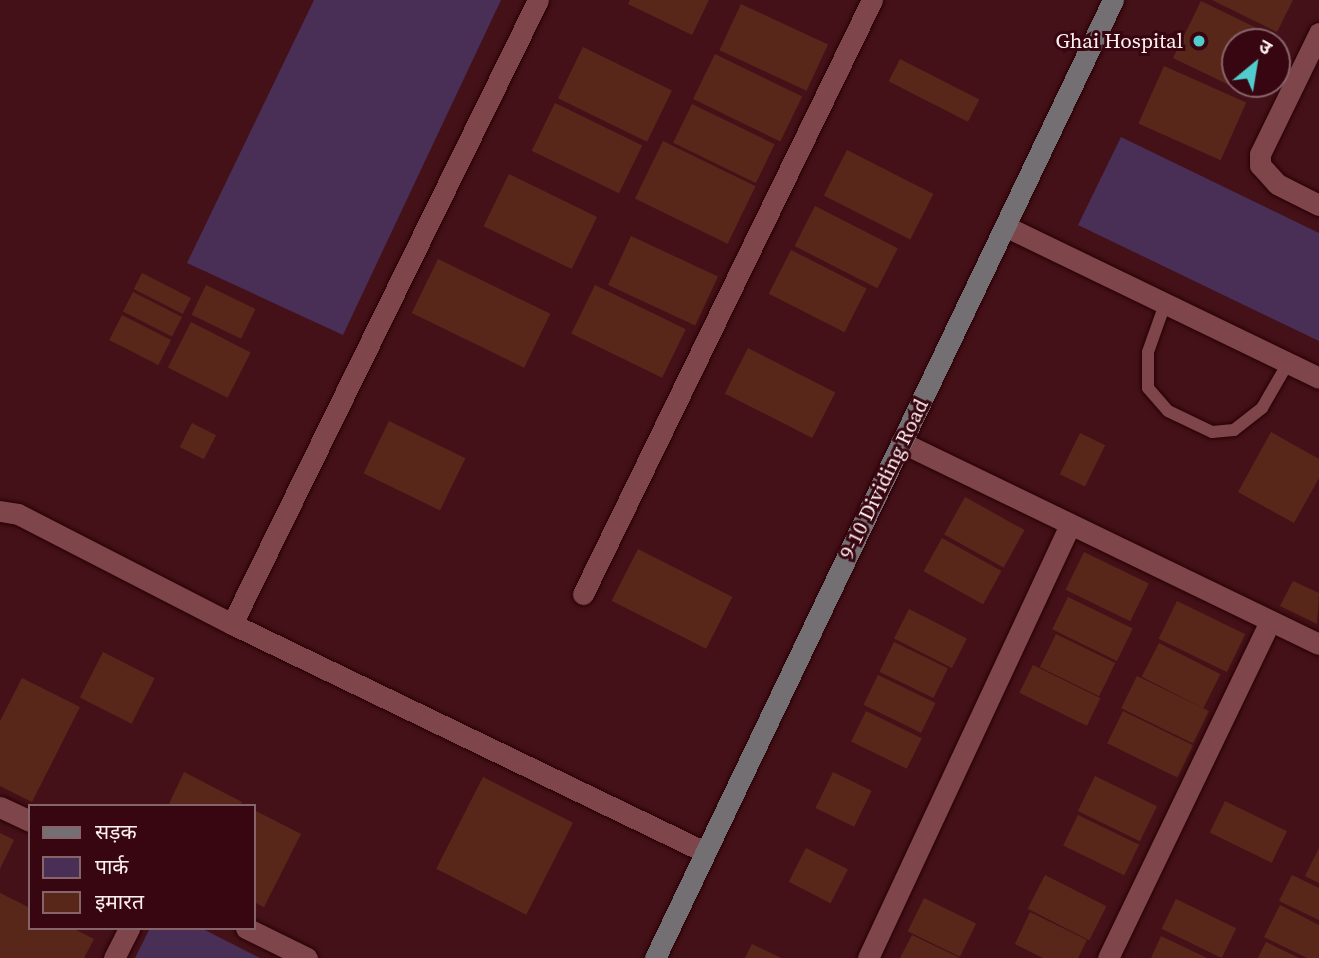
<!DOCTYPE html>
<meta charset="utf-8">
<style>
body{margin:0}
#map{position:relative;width:1319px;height:958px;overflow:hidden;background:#441119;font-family:"Source Serif 4","Noto Sans Devanagari",serif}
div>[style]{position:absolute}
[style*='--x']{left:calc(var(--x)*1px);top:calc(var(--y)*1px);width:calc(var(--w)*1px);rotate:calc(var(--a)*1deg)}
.green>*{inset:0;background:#492e55}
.building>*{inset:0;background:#59271a;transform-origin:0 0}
.roads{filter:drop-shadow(0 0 2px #280004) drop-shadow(0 0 2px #280004)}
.lane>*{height:12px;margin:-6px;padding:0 6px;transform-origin:6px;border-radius:6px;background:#7e454a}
.street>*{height:21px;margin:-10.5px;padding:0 10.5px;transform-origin:10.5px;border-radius:10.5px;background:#7e454a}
.secondary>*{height:21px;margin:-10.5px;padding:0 10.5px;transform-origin:10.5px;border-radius:10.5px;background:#746f72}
.dots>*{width:19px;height:19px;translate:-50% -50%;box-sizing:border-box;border:4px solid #380610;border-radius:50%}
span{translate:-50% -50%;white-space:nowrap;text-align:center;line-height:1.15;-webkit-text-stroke:6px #380610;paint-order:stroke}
.poi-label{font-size:21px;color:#fef0f0}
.right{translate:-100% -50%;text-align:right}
.street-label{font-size:21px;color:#fef0f0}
.legend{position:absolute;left:28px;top:804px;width:228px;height:126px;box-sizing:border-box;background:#380610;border:2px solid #87646a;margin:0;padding:9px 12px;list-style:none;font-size:21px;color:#fef0f0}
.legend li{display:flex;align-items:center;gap:14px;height:35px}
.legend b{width:35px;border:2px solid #87646a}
.north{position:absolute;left:1221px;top:28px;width:70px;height:70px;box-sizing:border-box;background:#380610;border:2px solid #87646a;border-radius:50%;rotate:30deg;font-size:19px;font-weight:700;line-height:28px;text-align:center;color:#fef0f0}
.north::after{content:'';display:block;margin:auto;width:24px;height:32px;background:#52cdcd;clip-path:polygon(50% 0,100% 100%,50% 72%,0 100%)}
</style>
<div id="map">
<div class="green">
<i style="clip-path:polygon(314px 0,501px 0,343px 335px,187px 263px)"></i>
<i style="clip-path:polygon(1121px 137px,1319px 233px,1319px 341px,1078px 225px)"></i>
<i style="clip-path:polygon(150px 928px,201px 928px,260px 958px,135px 958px)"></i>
</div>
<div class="building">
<i style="clip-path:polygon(630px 0,709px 0,692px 35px,628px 4px)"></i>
<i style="clip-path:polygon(1212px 0,1293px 0,1277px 32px)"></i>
<i style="clip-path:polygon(1201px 1px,1275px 37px,1273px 42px,1235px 42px,1235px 84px,1253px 84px,1248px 94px,1173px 58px)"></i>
<i style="left:741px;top:4px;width:96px;height:51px;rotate:25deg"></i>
<i style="left:583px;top:47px;width:99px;height:57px;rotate:26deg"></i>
<i style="left:715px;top:54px;width:97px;height:50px;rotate:26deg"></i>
<i style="left:900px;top:59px;width:89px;height:25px;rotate:27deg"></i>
<i style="left:1164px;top:66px;width:90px;height:63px;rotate:24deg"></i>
<i style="left:555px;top:103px;width:97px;height:53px;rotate:26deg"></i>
<i style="left:692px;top:104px;width:92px;height:43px;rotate:26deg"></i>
<i style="left:663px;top:141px;width:103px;height:64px;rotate:26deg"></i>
<i style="left:847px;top:150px;width:97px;height:51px;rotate:27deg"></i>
<i style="left:509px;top:174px;width:98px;height:58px;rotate:26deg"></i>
<i style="left:815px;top:206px;width:93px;height:45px;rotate:27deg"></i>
<i style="left:631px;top:236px;width:96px;height:54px;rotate:25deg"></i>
<i style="left:791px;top:250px;width:85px;height:49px;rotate:27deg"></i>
<i style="left:438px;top:259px;width:125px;height:60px;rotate:26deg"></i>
<i style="left:142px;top:273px;width:55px;height:18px;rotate:27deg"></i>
<i style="left:206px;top:285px;width:55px;height:33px;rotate:26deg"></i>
<i style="left:595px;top:285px;width:101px;height:54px;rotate:26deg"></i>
<i style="left:133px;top:292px;width:55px;height:22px;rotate:27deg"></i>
<i style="left:122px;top:315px;width:55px;height:28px;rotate:27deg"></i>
<i style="left:191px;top:322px;width:67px;height:51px;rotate:27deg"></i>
<i style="left:748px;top:348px;width:98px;height:51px;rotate:27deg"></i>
<i style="left:389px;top:421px;width:85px;height:58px;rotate:26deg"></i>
<i style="left:192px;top:423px;width:27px;height:27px;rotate:27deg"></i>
<i style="clip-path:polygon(1271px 432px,1319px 459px,1319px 478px,1294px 523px,1238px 492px)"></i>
<i style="left:1080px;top:433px;width:28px;height:46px;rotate:26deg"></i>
<i style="left:965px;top:497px;width:68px;height:43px;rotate:29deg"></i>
<i style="left:942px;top:538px;width:68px;height:38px;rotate:29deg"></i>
<i style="left:638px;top:549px;width:106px;height:58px;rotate:27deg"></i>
<i style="left:1084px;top:552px;width:72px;height:42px;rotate:26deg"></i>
<i style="clip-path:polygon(1293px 581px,1319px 593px,1317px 624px,1280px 606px)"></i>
<i style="left:1068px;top:597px;width:72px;height:36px;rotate:26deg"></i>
<i style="left:1177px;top:601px;width:76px;height:42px;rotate:26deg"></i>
<i style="left:909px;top:609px;width:65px;height:33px;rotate:27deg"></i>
<i style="left:1056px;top:634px;width:66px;height:37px;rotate:26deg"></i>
<i style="left:894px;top:642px;width:60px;height:33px;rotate:26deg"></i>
<i style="left:1159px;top:643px;width:69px;height:38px;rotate:27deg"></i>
<i style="left:103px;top:652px;width:58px;height:51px;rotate:27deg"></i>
<i style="left:1033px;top:665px;width:75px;height:31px;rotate:26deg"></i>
<i style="left:878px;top:675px;width:64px;height:33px;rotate:26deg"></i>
<i style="left:1137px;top:676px;width:80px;height:36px;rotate:26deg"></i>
<i style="clip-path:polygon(22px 678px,80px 707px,32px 802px,0 786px,0 721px)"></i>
<i style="left:866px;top:711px;width:62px;height:34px;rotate:26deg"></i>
<i style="left:1123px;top:711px;width:78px;height:36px;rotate:26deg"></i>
<i style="clip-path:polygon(184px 772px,242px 802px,240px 806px,168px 806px)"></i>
<i style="left:833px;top:772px;width:43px;height:40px;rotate:26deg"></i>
<i style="left:1095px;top:776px;width:69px;height:39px;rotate:26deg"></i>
<i style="left:483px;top:777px;width:101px;height:103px;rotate:27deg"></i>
<i style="left:1225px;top:801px;width:69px;height:35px;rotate:26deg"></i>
<i style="clip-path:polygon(254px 810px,301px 834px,264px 907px,254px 902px)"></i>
<i style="left:1078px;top:815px;width:68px;height:34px;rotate:26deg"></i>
<i style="clip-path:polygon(0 833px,14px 840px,0 869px)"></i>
<i style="left:806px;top:848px;width:47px;height:38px;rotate:27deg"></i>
<i style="clip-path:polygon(1319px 848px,1319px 883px,1305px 876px)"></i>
<i style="left:1045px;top:875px;width:69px;height:38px;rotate:27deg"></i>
<i style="clip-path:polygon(1292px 875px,1319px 888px,1319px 920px,1279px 901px)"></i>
<i style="clip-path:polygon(0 893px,30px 908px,30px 928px,72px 928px,94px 939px,84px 958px,0 958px)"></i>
<i style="left:924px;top:898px;width:58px;height:37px;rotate:26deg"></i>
<i style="left:1176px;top:899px;width:67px;height:33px;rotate:26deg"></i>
<i style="clip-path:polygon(1280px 905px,1319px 925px,1319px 958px,1307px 958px,1264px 937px)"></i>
<i style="clip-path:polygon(1030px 912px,1087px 940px,1078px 958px,1043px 958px,1015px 944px)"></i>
<i style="clip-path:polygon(912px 935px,960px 958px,900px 958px)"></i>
<i style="clip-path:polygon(1161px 936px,1207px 958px,1151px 958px)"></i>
<i style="clip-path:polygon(1266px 942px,1299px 958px,1258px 958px)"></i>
<i style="clip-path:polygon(752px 944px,781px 958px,745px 958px)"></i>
</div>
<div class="roads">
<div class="lane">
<i style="--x:1165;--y:304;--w:51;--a:109.5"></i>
<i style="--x:1148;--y:352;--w:36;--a:90"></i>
<i style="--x:1148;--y:388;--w:30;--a:49"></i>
<i style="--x:1168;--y:411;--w:49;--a:25.5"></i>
<i style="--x:1212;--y:432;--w:22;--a:-5"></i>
<i style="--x:1234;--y:430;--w:36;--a:-38"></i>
<i style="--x:1262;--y:408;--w:52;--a:-60"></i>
</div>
<div class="street">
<i style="--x:1319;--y:33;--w:135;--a:116"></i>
<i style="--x:1260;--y:154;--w:11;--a:90"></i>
<i style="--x:1260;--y:165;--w:25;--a:48"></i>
<i style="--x:1277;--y:184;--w:47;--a:26.6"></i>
<i style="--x:1005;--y:226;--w:349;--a:25.8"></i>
<i style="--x:901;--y:442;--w:464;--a:25.8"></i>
<i style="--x:0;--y:511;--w:18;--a:9"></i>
<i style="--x:18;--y:514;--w:241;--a:27.2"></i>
<i style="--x:232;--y:624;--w:525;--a:25.74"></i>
<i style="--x:583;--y:594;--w:661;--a:-64.06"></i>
<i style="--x:232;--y:624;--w:695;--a:-63.88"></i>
<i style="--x:0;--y:807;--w:33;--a:25"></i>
<i style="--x:246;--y:928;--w:68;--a:26.2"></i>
<i style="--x:114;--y:958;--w:34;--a:-63"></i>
<i style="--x:868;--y:958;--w:478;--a:-65"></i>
<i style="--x:1108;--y:958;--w:374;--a:-64.3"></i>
</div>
<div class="secondary">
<i style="--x:655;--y:958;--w:1062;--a:-64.45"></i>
</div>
</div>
<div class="dots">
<i style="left:1199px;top:41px;background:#52cdcd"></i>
</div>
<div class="poi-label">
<span class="right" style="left:1183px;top:41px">Ghai Hospital</span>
</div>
<div class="street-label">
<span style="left:884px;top:479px;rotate:-64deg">9-10 Dividing Road</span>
</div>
<ul class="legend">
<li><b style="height:9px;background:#746f72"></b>सड़क</li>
<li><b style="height:19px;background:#492e55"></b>पार्क</li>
<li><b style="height:19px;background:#59271a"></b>इमारत</li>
</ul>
<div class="north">उ</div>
</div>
